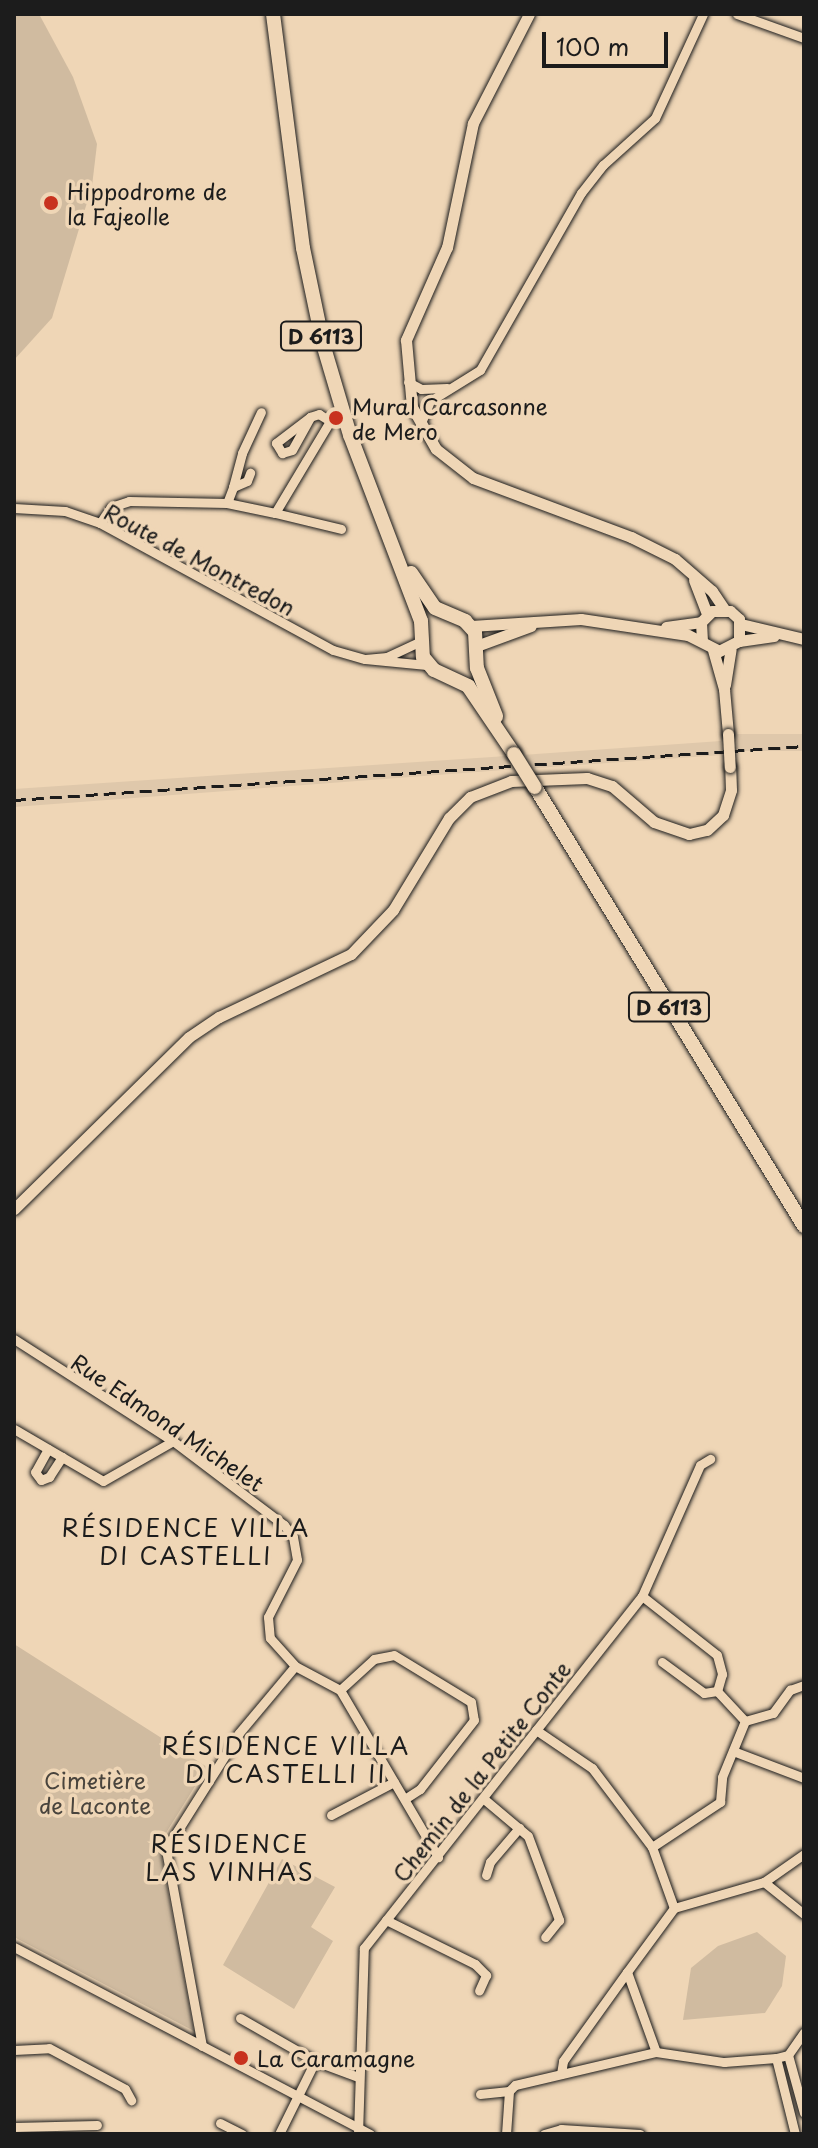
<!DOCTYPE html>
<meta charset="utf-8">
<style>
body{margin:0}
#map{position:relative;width:818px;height:2148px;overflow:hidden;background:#efd6b6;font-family:"Playpen Sans",sans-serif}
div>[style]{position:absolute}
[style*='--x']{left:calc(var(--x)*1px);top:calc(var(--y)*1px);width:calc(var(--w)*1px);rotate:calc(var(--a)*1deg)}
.built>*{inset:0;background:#dfc8ab;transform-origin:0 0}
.green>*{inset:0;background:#d0bba0}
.roads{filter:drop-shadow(0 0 2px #1c1c1c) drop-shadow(0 0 2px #1c1c1c)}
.minor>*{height:9px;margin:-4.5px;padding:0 4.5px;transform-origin:4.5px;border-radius:4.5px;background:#efd6b6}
.tertiary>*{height:11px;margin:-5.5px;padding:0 5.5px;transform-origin:5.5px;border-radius:5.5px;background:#efd6b6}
.primary>*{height:14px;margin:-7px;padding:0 7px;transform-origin:7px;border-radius:7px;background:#efd6b6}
.rail>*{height:3px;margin-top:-1.5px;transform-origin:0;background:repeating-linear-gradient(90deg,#1c1c1c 0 12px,transparent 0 18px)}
.bridges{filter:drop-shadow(0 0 2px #1c1c1c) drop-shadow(0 0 2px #1c1c1c)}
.tertiary-bridge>*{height:11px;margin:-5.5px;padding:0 5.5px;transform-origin:5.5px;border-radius:5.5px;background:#efd6b6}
.primary-bridge>*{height:14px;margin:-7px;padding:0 7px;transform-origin:7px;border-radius:7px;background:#efd6b6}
.dots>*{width:22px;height:22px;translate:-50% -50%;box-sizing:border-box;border:4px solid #efd6b6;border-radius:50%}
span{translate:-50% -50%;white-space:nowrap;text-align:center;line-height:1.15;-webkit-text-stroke:7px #efd6b6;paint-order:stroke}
.shield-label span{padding:2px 6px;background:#efd6b6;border:2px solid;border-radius:6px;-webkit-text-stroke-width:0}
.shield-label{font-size:20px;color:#1c1c1c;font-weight:700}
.poi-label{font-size:22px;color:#1c1c1c}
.left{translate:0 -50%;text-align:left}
.street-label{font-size:22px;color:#1c1c1c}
.park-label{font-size:22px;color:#49443d}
.neighbourhood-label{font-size:24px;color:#1c1c1c;letter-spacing:2px}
.frame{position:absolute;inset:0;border:16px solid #1c1c1c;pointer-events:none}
.scale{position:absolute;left:542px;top:32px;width:126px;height:36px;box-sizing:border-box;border:4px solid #1c1c1c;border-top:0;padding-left:10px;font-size:24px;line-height:28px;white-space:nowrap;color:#1c1c1c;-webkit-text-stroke:6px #efd6b6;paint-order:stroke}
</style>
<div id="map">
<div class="built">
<i style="left:804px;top:734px;width:17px;height:67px;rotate:90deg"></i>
<i style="left:721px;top:741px;width:14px;height:196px;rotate:86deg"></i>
<i style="clip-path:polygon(507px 756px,515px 769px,14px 807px,14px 789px)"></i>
</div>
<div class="green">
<i style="clip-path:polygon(14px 14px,39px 14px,73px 77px,97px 144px,92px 186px,52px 318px,14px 360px)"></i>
<i style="clip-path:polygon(14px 1644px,207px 1767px,159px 1844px,194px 2031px,14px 1937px)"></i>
<i style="clip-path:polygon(282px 1859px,335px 1887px,311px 1927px,333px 1941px,294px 2009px,223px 1965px)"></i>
<i style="clip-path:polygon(757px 1932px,786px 1956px,782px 1986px,765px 2013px,683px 2020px,691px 1968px,718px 1946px)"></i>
</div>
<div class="roads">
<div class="minor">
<i style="--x:737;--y:14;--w:71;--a:19.7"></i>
<i style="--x:408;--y:382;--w:15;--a:28"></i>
<i style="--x:421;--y:389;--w:26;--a:-2"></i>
<i style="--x:421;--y:423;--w:24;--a:-68"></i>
<i style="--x:430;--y:401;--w:59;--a:-31.8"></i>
<i style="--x:480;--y:370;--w:204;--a:-60.3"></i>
<i style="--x:581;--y:193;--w:36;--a:-52"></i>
<i style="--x:603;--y:165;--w:70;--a:-42.1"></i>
<i style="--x:655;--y:118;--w:115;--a:-65.2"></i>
<i style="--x:233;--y:487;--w:35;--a:-75"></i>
<i style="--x:242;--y:453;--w:45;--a:-65.1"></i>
<i style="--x:227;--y:503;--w:17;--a:-69"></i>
<i style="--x:233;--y:487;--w:15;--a:-23"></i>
<i style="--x:247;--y:481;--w:9;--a:-69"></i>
<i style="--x:14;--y:508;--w:51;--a:3.4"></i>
<i style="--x:65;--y:511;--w:37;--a:19"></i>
<i style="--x:100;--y:523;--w:265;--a:28.6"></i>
<i style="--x:333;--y:650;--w:33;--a:16"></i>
<i style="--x:275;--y:513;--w:68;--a:13.6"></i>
<i style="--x:100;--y:523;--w:19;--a:-55"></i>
<i style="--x:111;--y:507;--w:19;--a:-18"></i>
<i style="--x:129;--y:501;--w:98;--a:1.2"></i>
<i style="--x:227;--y:503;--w:49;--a:11.8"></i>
<i style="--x:275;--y:513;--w:107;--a:-59.1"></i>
<i style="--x:330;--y:421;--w:13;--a:-148"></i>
<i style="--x:319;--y:414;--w:9;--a:162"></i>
<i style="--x:310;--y:417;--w:43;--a:142.6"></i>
<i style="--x:276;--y:443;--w:12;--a:59"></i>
<i style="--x:282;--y:453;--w:10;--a:-17"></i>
<i style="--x:292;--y:450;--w:38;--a:-61"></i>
<i style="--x:421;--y:641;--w:38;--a:155"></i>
<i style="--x:387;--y:657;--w:22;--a:175"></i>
<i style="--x:365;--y:659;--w:62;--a:5.5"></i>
<i style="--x:14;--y:1339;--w:189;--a:32.7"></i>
<i style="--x:173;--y:1441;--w:139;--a:37.1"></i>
<i style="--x:284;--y:1525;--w:15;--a:53"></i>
<i style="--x:293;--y:1537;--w:23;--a:80"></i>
<i style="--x:297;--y:1560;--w:64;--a:117"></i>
<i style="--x:268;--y:1617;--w:21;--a:85"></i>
<i style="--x:270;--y:1638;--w:38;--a:48"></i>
<i style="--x:295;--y:1666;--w:51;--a:28.1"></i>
<i style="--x:340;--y:1690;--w:194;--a:59.6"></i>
<i style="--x:14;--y:1429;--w:103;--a:30.3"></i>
<i style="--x:103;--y:1481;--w:81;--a:-29.7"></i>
<i style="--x:48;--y:1449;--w:26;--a:119"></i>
<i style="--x:35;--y:1472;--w:10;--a:53"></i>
<i style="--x:41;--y:1480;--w:9;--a:-21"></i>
<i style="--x:49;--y:1477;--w:24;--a:-57"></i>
<i style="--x:642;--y:1596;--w:95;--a:38.2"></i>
<i style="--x:717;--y:1655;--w:20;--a:75"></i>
<i style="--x:722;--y:1674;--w:18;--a:106"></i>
<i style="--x:717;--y:1691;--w:41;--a:47"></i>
<i style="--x:745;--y:1721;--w:29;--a:-16"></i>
<i style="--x:773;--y:1713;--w:29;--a:-54"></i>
<i style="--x:790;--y:1690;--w:15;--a:-20"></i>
<i style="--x:662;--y:1662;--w:52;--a:36.4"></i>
<i style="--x:704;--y:1693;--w:13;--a:-9"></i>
<i style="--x:340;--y:1690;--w:46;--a:-42.4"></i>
<i style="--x:374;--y:1659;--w:20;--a:-11"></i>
<i style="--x:394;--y:1655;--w:90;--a:31.4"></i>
<i style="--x:471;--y:1702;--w:18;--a:81"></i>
<i style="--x:474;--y:1720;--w:88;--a:128"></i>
<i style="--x:420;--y:1789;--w:17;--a:147"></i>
<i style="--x:536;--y:1730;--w:68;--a:34.2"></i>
<i style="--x:592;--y:1768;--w:99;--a:52.8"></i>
<i style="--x:652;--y:1847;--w:65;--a:70.2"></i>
<i style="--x:674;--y:1908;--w:79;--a:126.3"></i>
<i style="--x:627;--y:1972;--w:85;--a:70.1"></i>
<i style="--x:656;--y:2052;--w:69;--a:8.4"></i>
<i style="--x:724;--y:2062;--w:52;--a:-4.4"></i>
<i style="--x:733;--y:1751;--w:76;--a:20.8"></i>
<i style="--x:484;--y:1799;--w:57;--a:40.1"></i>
<i style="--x:528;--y:1836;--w:90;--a:69.7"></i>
<i style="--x:559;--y:1920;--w:22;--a:129"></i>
<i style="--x:331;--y:1815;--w:71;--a:-27.6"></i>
<i style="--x:652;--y:1847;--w:82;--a:-33.5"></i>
<i style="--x:720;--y:1802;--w:25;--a:-85"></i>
<i style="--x:722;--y:1777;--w:61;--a:-67.7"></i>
<i style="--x:486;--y:1875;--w:14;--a:-73"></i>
<i style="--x:490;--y:1862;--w:45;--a:-49.5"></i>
<i style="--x:764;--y:1882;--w:49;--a:-35"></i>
<i style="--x:674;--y:1908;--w:94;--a:-16.1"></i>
<i style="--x:764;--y:1882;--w:51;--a:38.7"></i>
<i style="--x:386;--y:1920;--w:99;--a:26.3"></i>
<i style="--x:475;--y:1964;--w:16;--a:45"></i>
<i style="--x:486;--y:1975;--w:17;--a:114"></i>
<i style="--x:14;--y:1947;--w:402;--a:27.7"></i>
<i style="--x:240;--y:2018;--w:86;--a:29.8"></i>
<i style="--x:315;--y:2061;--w:46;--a:20.4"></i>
<i style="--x:202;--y:2046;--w:200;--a:-100.4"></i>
<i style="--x:166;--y:1849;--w:137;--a:-57.8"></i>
<i style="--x:239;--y:1733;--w:87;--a:-50.1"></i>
<i style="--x:14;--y:2050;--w:35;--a:-3"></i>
<i style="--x:49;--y:2048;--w:86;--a:28.3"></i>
<i style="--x:125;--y:2089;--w:13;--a:61"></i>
<i style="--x:788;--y:2055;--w:28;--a:-55"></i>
<i style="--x:561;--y:2074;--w:13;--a:-81"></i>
<i style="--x:563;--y:2061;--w:110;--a:-54.3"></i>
<i style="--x:480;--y:2094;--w:29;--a:-6"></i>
<i style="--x:509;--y:2091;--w:8;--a:-45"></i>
<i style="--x:515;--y:2085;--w:145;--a:-13.2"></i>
<i style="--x:220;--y:2123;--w:25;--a:27"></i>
<i style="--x:14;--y:2127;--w:83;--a:-1.4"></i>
<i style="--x:279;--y:2134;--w:81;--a:-63.7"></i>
<i style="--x:358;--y:2134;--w:186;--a:-88.2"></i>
<i style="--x:364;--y:1948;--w:449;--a:-51.7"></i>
<i style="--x:642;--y:1596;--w:143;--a:-66.1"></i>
<i style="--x:700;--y:1465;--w:12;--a:-31"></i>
<i style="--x:506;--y:2134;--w:43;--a:-86"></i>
<i style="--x:544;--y:2134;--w:18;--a:-16"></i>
<i style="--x:561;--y:2129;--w:79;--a:3.6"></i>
<i style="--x:795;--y:2134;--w:78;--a:-104"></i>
<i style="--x:776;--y:2058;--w:12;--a:-14"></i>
<i style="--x:788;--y:2055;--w:60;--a:74.6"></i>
</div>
<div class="tertiary">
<i style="--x:529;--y:14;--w:123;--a:117.2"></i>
<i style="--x:473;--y:123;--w:127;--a:101.8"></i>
<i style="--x:447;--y:247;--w:102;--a:113.8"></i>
<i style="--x:406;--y:340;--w:67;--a:84.9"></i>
<i style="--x:412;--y:407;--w:48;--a:60.3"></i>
<i style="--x:436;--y:449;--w:47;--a:38.1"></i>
<i style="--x:473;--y:478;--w:169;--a:20.5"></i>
<i style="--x:631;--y:537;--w:49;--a:26.6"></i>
<i style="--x:675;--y:559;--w:49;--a:40.9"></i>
<i style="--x:712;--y:591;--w:22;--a:56"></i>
<i style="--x:694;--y:580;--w:36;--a:69"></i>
<i style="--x:741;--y:624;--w:65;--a:13.4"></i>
<i style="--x:471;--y:626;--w:110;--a:-3.6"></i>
<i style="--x:581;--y:619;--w:108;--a:8.5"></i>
<i style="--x:688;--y:635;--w:35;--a:27"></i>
<i style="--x:719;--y:651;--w:22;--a:-27"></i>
<i style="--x:739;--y:641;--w:22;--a:-90"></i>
<i style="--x:739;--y:619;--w:12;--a:-138"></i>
<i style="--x:730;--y:611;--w:18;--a:180"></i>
<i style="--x:712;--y:611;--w:16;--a:135"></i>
<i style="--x:701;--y:622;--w:19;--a:87"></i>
<i style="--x:666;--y:627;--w:35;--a:-8"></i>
<i style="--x:739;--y:641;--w:35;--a:-8"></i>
<i style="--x:479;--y:645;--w:55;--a:-20.1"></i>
<i style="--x:713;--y:650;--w:41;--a:74.2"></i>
<i style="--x:724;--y:689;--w:45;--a:84.9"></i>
<i style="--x:725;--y:685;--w:36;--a:-81"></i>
<i style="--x:14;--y:1209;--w:245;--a:-44.5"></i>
<i style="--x:189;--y:1037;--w:36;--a:-34"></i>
<i style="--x:219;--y:1017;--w:146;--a:-25.5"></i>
<i style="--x:351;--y:954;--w:61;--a:-46.3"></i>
<i style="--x:393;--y:910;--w:108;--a:-58.7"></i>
<i style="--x:449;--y:818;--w:30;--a:-45"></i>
<i style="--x:470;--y:797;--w:44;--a:-21.3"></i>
<i style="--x:511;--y:781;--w:76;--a:-2.3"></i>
<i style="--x:587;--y:778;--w:26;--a:18"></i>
<i style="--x:612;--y:786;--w:55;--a:40.6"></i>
<i style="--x:654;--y:822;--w:37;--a:19"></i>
<i style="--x:689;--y:834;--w:18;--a:-13"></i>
<i style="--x:707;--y:830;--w:22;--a:-43"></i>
<i style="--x:723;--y:815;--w:26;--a:-72"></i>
<i style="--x:731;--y:790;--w:23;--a:-92"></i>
</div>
<div class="primary">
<i style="--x:273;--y:14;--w:236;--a:82.7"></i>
<i style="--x:303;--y:248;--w:98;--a:78.2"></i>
<i style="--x:323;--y:344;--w:95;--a:73.5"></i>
<i style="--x:350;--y:435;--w:199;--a:69.1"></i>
<i style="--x:421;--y:621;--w:36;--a:87"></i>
<i style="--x:423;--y:657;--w:17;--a:50"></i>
<i style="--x:434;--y:670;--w:38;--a:25"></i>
<i style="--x:468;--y:686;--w:82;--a:55.9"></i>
<i style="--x:411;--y:573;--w:42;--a:55.6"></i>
<i style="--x:435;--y:608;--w:33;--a:23"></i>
<i style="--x:465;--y:621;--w:15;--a:48"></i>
<i style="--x:475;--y:632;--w:36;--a:87"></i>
<i style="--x:477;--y:668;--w:52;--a:68.4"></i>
<i style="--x:535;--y:787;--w:515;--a:58.5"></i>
</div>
</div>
<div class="rail">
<i style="--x:14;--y:800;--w:792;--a:-3.91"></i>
</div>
<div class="bridges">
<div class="tertiary-bridge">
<i style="--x:728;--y:734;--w:33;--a:87"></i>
</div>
<div class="primary-bridge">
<i style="--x:514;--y:754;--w:39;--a:58"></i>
</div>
</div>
<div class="dots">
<i style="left:51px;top:203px;background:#c8321e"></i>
<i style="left:336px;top:418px;background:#c8321e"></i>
<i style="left:241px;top:2058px;background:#c8321e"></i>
</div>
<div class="shield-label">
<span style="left:321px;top:336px">D 6113</span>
<span style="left:669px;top:1007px">D 6113</span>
</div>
<div class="poi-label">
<span class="left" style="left:67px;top:203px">Hippodrome de<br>la Fajeolle</span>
<span class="left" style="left:352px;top:418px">Mural Carcasonne<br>de Mero</span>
<span class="left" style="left:257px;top:2058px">La Caramagne</span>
</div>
<div class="street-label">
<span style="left:200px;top:559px;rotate:28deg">Route de Montredon</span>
<span style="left:168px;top:1422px;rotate:34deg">Rue Edmond Michelet</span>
<span style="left:481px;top:1771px;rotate:-52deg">Chemin de la Petite Conte</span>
</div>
<div class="park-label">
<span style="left:95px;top:1792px">Cimetière<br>de Laconte</span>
</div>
<div class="neighbourhood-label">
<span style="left:186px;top:1542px">RÉSIDENCE VILLA<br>DI CASTELLI</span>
<span style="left:286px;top:1760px">RÉSIDENCE VILLA<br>DI CASTELLI II</span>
<span style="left:230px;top:1858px">RÉSIDENCE<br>LAS VINHAS</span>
</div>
<div class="frame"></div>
<div class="scale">100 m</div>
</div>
